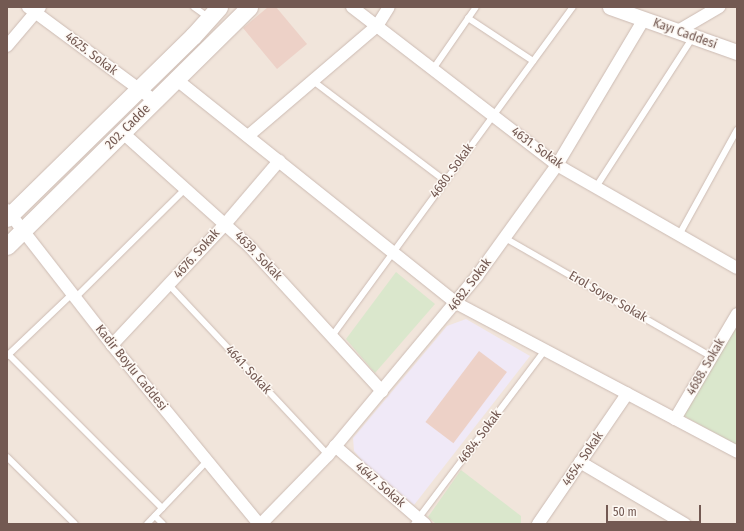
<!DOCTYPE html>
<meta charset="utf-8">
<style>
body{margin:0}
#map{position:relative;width:744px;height:531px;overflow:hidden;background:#fbf3ec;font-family:"Fira Sans Condensed",sans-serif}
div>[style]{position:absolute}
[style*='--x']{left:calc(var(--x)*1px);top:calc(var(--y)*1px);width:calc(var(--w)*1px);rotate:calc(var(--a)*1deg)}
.residential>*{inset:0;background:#f1e5db;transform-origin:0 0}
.education>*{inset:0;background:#f0e9f7}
.green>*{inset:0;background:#dae7cc}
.building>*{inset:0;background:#edd1c7;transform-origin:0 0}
.roads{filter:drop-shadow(0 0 1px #ccbbb3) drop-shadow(0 0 1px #ccbbb3)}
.service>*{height:6px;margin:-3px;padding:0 3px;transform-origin:3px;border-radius:3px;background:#fff}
.minor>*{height:12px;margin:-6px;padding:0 6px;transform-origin:6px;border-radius:6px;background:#fff}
.tertiary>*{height:15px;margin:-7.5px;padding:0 7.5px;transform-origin:7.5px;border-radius:7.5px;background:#fff}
.secondary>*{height:17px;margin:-8.5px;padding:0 8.5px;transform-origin:8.5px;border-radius:8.5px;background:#fff}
span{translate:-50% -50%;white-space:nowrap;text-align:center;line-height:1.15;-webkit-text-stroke:3px #fdf8f3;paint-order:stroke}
.street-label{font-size:13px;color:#735952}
.frame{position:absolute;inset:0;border:8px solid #735952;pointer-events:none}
.scale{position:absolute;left:606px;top:505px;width:95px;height:18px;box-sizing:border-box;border:2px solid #735952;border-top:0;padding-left:5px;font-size:12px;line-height:14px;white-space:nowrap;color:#735952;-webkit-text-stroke:3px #fdf8f3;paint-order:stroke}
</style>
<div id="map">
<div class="residential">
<i style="left:7px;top:7px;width:730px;height:517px"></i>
</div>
<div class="education">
<i style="clip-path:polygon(466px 319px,530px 356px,414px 505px,364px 463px,354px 451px,353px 438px,447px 326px)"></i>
</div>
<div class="green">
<i style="clip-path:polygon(396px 272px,435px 304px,375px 373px,346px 339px)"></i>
<i style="clip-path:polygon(737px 325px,737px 445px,684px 416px)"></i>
<i style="clip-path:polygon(461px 470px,521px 516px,521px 524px,436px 524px,428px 517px)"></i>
</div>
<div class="building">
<i style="clip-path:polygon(268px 7px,276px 7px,307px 44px,277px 69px,243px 28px)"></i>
<i style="left:479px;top:351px;width:35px;height:89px;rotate:37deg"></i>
</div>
<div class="roads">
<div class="service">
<i style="--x:194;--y:7;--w:19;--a:36"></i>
<i style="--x:468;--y:18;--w:78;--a:33.5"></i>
<i style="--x:433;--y:69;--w:75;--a:-55.3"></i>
<i style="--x:313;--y:81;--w:166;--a:37.1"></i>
<i style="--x:596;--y:187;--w:179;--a:-57.1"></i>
<i style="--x:679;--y:235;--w:120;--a:-61.1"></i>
<i style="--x:505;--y:238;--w:239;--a:29.9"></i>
<i style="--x:169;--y:285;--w:233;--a:46.9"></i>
<i style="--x:75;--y:298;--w:156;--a:-44.7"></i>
<i style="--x:332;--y:336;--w:408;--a:-53.8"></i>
<i style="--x:8;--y:354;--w:218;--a:45"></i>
<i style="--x:7;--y:356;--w:90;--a:-43.6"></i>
<i style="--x:7;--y:457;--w:95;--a:44.6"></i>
<i style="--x:155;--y:516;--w:11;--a:45"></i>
<i style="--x:147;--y:524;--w:87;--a:-46.4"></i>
<i style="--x:414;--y:524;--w:218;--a:-53"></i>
</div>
<div class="minor">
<i style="--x:28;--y:7;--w:158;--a:36.5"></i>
<i style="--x:352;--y:7;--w:259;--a:37.6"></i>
<i style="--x:557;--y:165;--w:207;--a:29.8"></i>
<i style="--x:678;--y:31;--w:48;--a:-30.3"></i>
<i style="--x:7;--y:46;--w:51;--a:-49.8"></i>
<i style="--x:177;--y:80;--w:357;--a:38.6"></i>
<i style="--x:456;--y:303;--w:318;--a:27.9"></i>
<i style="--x:123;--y:133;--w:169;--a:41.9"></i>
<i style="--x:249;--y:246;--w:197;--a:47.5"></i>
<i style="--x:248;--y:136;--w:170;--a:-40.5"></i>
<i style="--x:377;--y:26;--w:22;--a:-58"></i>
<i style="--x:7;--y:210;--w:171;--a:52.1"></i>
<i style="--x:112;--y:345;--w:232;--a:50.6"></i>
<i style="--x:112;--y:345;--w:167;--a:-46.9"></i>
<i style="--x:226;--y:223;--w:82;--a:-49.5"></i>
<i style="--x:675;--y:419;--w:122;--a:-59.4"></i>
<i style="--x:335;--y:446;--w:119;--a:40.9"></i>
<i style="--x:580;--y:462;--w:122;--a:30.6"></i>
<i style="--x:261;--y:524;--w:96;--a:-45.8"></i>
<i style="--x:328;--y:455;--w:233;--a:-50.2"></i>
<i style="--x:477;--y:276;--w:137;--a:-54.2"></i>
<i style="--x:557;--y:165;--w:170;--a:-59.2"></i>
<i style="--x:538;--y:524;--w:158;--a:-55.6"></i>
</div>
<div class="tertiary">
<i style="--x:610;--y:7;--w:135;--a:19.5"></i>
</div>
<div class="secondary">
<i style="--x:7;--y:218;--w:260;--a:-44.4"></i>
<i style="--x:193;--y:36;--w:39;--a:-48"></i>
<i style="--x:7;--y:246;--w:340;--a:-44.6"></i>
</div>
</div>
<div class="street-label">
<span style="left:685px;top:34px;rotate:20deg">Kayı Caddesi</span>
<span style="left:91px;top:54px;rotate:37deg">4625. Sokak</span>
<span style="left:128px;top:127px;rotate:-45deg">202. Cadde</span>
<span style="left:537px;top:148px;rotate:36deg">4631. Sokak</span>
<span style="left:452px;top:171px;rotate:-54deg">4680. Sokak</span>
<span style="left:197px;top:254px;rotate:-48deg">4676. Sokak</span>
<span style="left:258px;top:256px;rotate:46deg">4639. Sokak</span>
<span style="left:470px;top:285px;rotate:-53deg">4682. Sokak</span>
<span style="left:608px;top:297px;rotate:30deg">Erol Soyer Sokak</span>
<span style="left:706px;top:367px;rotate:-60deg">4688. Sokak</span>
<span style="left:131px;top:368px;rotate:51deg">Kadir Boylu Caddesi</span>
<span style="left:248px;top:370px;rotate:47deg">4641. Sokak</span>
<span style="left:480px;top:437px;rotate:-53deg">4684. Sokak</span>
<span style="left:583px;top:459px;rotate:-56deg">4654. Sokak</span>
<span style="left:380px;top:485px;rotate:41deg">4647. Sokak</span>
</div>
<div class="frame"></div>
<div class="scale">50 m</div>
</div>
